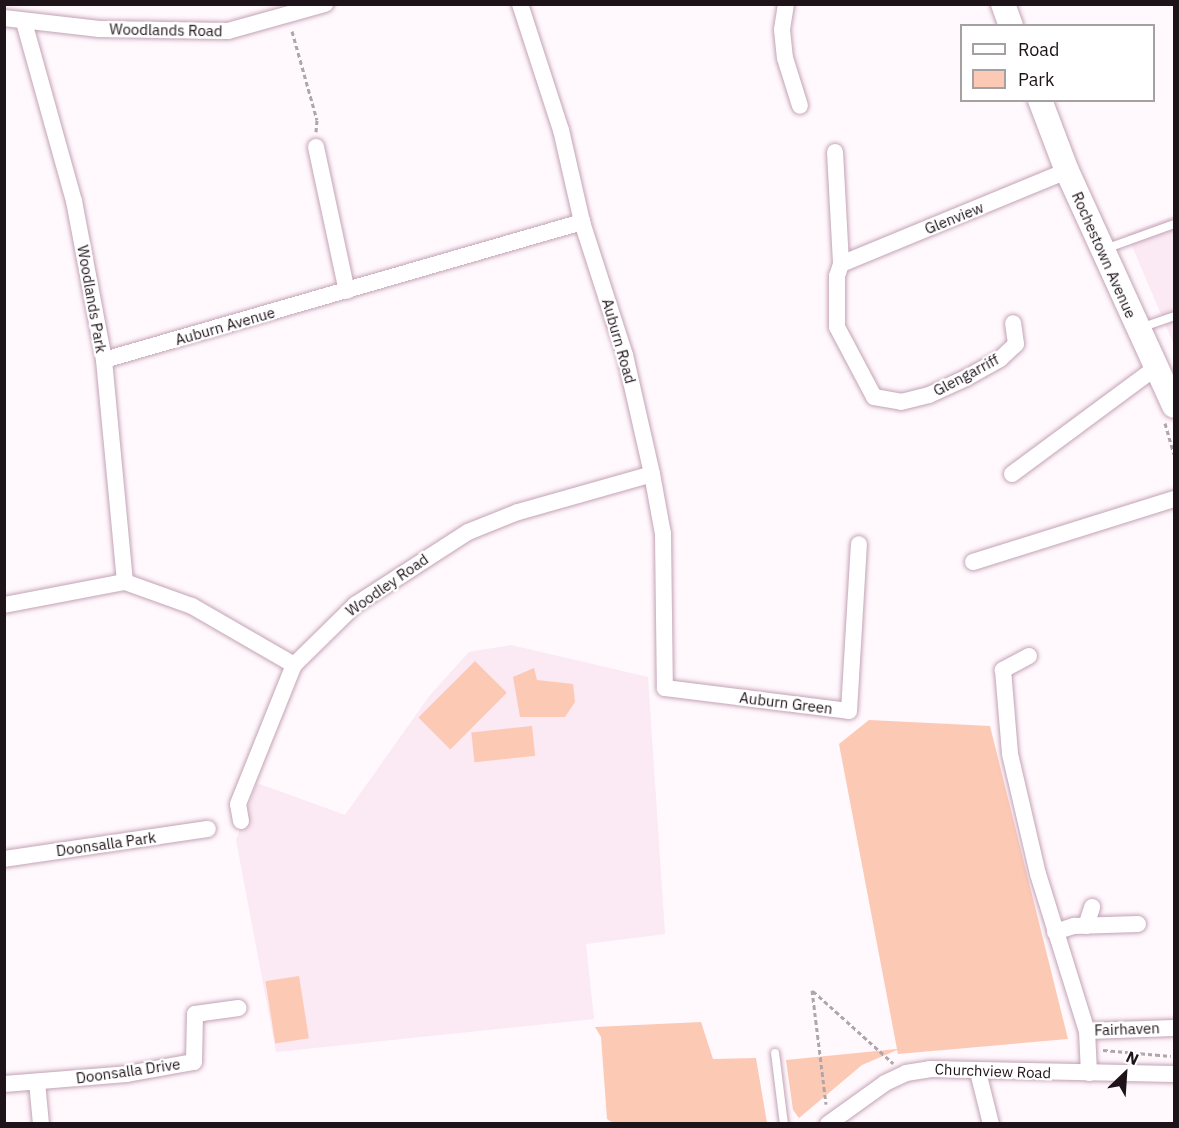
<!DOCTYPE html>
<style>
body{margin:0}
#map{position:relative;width:1179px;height:1128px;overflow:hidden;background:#fff8fc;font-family:"IBM Plex Sans",sans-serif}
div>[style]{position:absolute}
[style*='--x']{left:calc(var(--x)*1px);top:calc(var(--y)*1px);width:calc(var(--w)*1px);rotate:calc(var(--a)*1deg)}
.built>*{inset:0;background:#fbe9f3}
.green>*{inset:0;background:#fcc9b5;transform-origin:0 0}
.path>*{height:3px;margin-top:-1.5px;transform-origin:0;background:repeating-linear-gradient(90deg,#afa6ab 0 4.5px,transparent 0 7.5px)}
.roads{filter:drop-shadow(0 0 2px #c4a2b6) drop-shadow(0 0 2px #c4a2b6)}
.lane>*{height:8px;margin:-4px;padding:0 4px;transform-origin:4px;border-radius:4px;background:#fff}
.street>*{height:16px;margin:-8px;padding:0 8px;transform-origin:8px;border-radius:8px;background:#fff}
.secondary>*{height:24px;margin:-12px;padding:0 12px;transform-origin:12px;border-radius:12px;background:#fff}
span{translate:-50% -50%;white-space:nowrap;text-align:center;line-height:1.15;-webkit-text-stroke:4.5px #fff;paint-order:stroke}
.street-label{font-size:15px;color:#1f131a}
.frame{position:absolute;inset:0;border:6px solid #1f131a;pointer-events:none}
.legend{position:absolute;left:960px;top:24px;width:195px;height:78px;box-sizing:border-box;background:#fff;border:2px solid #a5a1a3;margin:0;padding:8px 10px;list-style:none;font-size:18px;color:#1f131a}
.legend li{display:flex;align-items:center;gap:12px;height:30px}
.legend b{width:30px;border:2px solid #a5a1a3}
.north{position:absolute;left:1095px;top:1044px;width:60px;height:60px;-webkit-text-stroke:4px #fff;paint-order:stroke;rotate:25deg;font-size:16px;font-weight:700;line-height:24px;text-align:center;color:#1f131a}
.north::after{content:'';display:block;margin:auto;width:21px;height:27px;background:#1f131a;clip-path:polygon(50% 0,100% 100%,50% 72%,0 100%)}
</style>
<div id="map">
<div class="built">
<i style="clip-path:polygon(1174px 216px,1174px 345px,1127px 234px)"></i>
<i style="clip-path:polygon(511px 645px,648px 677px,665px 934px,586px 944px,594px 1019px,276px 1052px,236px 840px,257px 783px,345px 815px,430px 695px,469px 652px)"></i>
</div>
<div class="green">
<i style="left:475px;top:661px;width:45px;height:80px;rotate:45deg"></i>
<i style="clip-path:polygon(534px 668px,537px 680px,573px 684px,575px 702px,565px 717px,520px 717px,513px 677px)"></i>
<i style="clip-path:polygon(869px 720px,990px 726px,1068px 1039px,898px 1054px,897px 1050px,862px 1065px,799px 1118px,793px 1110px,786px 1060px,897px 1049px,839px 744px)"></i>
<i style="left:532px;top:726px;width:30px;height:61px;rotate:84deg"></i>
<i style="left:299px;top:976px;width:63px;height:34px;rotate:81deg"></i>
<i style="clip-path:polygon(701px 1022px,713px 1059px,756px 1058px,767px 1123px,615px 1124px,607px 1119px,601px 1037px,595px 1027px)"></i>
</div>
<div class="path">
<i style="--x:292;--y:31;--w:92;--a:74.3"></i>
<i style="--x:317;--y:120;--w:12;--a:95"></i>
<i style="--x:1165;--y:423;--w:32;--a:74"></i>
<i style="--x:812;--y:990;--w:115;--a:83"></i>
<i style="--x:813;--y:991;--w:108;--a:42"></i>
<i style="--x:1103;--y:1050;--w:68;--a:5"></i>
</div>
<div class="roads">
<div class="lane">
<i style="--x:1105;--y:249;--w:73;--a:-19.9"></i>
<i style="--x:1140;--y:328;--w:36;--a:-19"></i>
<i style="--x:775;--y:1053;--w:72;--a:82.8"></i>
</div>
<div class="street">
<i style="--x:520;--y:4;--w:133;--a:72"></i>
<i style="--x:561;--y:130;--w:94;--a:77.1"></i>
<i style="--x:582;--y:222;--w:140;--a:72.1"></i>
<i style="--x:625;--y:355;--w:122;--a:77.2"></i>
<i style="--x:652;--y:474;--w:61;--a:79.6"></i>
<i style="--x:663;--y:534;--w:154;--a:89.3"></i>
<i style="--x:665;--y:688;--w:185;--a:7.1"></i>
<i style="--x:849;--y:711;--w:167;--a:-86.6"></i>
<i style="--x:786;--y:4;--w:26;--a:99"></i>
<i style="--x:782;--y:30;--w:28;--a:84"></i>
<i style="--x:785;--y:58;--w:50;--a:72.6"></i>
<i style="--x:4;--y:18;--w:96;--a:6.6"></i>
<i style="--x:99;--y:29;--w:129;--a:0.9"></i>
<i style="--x:228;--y:31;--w:101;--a:-15.6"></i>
<i style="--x:24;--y:22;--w:186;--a:74.4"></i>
<i style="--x:74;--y:201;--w:162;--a:79.3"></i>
<i style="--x:104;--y:360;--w:223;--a:84.6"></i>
<i style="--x:316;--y:147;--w:147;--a:77.9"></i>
<i style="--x:835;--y:152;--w:112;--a:86.9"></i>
<i style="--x:841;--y:264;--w:13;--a:108"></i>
<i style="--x:837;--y:276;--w:51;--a:90"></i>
<i style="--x:837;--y:327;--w:79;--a:62.1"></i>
<i style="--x:874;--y:397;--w:27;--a:10"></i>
<i style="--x:901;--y:402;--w:29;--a:-14"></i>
<i style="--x:929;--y:395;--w:41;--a:-24.7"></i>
<i style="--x:966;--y:378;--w:39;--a:-29"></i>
<i style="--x:1000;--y:359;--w:22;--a:-43"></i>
<i style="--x:1016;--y:344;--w:21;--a:-98"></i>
<i style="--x:841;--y:264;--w:244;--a:-22.4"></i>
<i style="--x:104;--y:360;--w:498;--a:-16.1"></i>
<i style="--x:1012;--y:474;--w:178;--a:-36.5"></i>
<i style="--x:973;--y:562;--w:211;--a:-17.4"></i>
<i style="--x:4;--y:605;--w:123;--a:-10.8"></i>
<i style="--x:125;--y:582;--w:71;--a:19.7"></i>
<i style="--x:192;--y:606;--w:118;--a:30"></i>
<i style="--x:1029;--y:656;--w:30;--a:152"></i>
<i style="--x:1003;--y:670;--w:84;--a:85.2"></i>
<i style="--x:1010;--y:754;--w:123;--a:76.9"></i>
<i style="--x:1038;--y:874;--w:164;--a:72.7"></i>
<i style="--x:241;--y:821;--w:17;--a:-100"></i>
<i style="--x:238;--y:804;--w:150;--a:-68.1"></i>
<i style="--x:294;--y:665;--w:86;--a:-44.5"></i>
<i style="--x:355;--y:605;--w:135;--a:-32.9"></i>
<i style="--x:468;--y:532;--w:54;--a:-21.8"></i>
<i style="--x:518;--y:512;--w:139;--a:-15.8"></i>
<i style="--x:4;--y:859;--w:206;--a:-8.4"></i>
<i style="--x:1086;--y:926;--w:20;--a:-72"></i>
<i style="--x:1055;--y:932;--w:20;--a:-18"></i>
<i style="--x:1074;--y:926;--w:64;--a:-1.8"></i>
<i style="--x:978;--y:1072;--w:54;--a:76"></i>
<i style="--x:1089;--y:1073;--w:42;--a:-92.7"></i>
<i style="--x:1087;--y:1031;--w:87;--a:-2"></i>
<i style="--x:37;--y:1082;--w:42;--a:84.6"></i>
<i style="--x:4;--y:1084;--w:123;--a:-4.6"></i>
<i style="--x:127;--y:1074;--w:68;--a:-10.2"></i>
<i style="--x:194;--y:1062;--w:48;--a:-88.8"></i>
<i style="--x:195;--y:1014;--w:44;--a:-7.8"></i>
<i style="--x:828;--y:1124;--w:70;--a:-35.7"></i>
<i style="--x:885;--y:1083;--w:23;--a:-25"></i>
<i style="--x:906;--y:1073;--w:24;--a:-9"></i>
<i style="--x:930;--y:1069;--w:244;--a:1.2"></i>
</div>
<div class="secondary">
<i style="--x:1003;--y:4;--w:23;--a:70"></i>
<i style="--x:1040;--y:100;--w:76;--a:69.2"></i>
<i style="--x:1067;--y:171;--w:258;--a:65.5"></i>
</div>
</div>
<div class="street-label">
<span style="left:166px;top:30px;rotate:1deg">Woodlands Road</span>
<span style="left:954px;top:218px;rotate:-22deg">Glenview</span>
<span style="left:1104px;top:255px;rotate:66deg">Rochestown Avenue</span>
<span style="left:92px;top:299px;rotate:80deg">Woodlands Park</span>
<span style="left:225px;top:326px;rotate:-16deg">Auburn Avenue</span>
<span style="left:619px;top:341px;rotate:74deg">Auburn Road</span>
<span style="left:966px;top:375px;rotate:-28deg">Glengarriff</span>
<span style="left:387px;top:585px;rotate:-35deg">Woodley Road</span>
<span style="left:786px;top:703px;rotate:7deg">Auburn Green</span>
<span style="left:106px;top:844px;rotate:-8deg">Doonsalla Park</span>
<span style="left:1127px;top:1029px;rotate:-2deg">Fairhaven</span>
<span style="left:128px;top:1071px;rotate:-8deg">Doonsalla Drive</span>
<span style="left:993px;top:1071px;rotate:2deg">Churchview Road</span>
</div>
<div class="frame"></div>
<ul class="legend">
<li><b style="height:8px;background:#fff"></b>Road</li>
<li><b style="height:16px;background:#fcc9b5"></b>Park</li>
</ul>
<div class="north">N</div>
</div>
